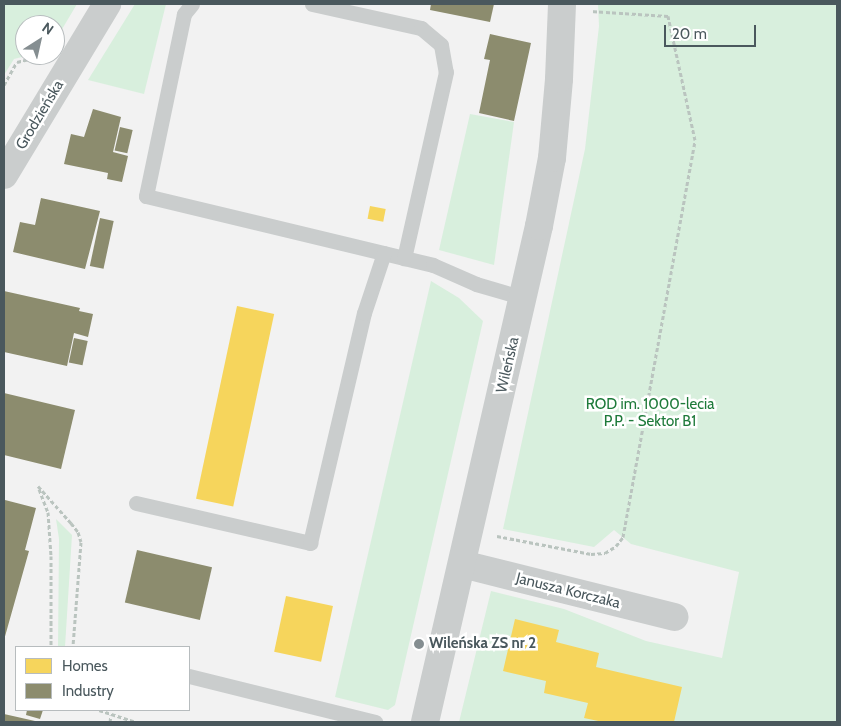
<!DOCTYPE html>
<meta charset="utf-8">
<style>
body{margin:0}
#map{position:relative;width:841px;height:726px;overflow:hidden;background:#f2f2f2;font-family:Cabin,sans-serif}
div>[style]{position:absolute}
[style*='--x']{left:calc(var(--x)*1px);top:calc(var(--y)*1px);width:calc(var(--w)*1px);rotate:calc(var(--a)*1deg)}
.green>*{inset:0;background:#d8efdd}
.homes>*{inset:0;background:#f6d55c;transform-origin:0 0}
.industry>*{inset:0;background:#8c8c6e;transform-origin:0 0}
.path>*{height:3px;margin-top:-1.5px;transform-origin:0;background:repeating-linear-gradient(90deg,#bac4bf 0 4px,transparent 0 6.5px)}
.service>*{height:15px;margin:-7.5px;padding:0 7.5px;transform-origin:7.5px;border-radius:7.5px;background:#cacdcd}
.minor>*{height:28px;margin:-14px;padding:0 14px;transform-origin:14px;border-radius:14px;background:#cacdcd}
.tertiary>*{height:28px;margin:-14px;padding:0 14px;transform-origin:14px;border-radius:14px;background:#cacdcd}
.dots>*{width:14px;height:14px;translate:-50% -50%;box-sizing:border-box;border:2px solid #fff;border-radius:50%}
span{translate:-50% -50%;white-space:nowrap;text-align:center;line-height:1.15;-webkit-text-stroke:5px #fff;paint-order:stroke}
.street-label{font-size:15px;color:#4a585d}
.park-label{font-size:15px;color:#1e7a3a}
.poi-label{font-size:15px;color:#4a585d;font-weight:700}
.left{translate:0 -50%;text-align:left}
.frame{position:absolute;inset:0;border:5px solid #4a585d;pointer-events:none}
.legend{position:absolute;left:15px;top:646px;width:175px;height:65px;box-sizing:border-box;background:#fff;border:1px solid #b7bcbe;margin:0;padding:6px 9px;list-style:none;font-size:15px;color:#4a585d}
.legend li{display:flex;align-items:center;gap:10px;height:25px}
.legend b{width:25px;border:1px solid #b7bcbe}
.north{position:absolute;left:15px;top:15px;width:50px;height:50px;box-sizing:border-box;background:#fff;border:1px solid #b7bcbe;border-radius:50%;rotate:35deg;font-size:14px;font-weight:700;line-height:20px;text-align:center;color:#4a585d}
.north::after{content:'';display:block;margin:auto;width:18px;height:22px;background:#858e91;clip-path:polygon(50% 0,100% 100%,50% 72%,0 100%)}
.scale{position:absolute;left:664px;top:25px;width:92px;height:22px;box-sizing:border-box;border:2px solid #4a585d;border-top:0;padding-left:6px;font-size:15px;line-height:18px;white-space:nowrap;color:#4a585d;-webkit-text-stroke:4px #fff;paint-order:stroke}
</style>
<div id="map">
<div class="green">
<i style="clip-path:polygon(4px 4px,77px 4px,55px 41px,55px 25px,25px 25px,25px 55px,30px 55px,14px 59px,4px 75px)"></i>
<i style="clip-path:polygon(135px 4px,166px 4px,144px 94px,88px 80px)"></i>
<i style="clip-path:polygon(598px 4px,837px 4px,837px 722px,459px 722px,491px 591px,564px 609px,646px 641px,722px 658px,739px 572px,631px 544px,614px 530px,594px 547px,503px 529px,585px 149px,599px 26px)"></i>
<i style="clip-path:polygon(470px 114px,514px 122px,494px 265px,439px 250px)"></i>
<i style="clip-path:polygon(431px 281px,459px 298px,483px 321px,395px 705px,388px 710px,335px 697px)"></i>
<i style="clip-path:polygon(56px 519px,72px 535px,65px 647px,58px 647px,59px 539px)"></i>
</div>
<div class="homes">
<i style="left:370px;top:206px;width:16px;height:13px;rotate:11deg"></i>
<i style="left:237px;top:306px;width:38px;height:197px;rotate:12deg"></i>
<i style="left:286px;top:596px;width:48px;height:57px;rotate:12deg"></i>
<i style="clip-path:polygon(515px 619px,559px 630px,556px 642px,599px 653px,596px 667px,682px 687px,674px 722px,603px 722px,584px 718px,588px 703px,544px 693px,546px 681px,503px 671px)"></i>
</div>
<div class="industry">
<i style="clip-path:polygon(431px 4px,494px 4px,490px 22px,430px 10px)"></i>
<i style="clip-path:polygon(490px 34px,531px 43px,514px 121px,479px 113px,490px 60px,484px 59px)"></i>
<i style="clip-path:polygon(93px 109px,121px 117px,113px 152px,128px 156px,122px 182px,107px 179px,108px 173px,64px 164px,71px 134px,84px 137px)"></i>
<i style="left:120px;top:127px;width:13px;height:24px;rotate:13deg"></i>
<i style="clip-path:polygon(41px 198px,100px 211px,85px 269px,13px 252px,20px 222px,35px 225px)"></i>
<i style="left:100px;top:218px;width:14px;height:49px;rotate:12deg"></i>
<i style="clip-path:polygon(4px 291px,80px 308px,79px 311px,93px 314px,88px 337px,74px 333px,67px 366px,4px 352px)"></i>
<i style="left:74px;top:338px;width:14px;height:25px;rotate:12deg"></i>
<i style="clip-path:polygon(4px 393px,75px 410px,61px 469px,4px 455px)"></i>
<i style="clip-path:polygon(5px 500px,36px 508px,25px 550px,29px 551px,4px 640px)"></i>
<i style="left:137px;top:550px;width:77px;height:54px;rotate:13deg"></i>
<i style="clip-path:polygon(27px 710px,43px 710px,40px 719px,26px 715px)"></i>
<i style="clip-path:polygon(4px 714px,35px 721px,35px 722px,4px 722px)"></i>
</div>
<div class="path">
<i style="--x:4;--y:85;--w:26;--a:-61"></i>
<i style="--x:17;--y:62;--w:25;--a:-14"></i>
<i style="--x:38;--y:486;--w:50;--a:48.3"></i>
<i style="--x:71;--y:523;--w:11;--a:52"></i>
<i style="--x:78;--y:532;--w:10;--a:73"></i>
<i style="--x:81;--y:542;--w:105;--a:94.4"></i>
<i style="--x:39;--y:489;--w:25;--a:69"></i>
<i style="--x:48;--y:512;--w:44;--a:86.1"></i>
<i style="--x:51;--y:556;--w:91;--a:90"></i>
<i style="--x:497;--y:536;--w:96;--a:10.8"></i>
<i style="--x:591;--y:554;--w:14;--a:-4"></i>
<i style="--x:605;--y:553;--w:13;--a:-32"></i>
<i style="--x:616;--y:546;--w:11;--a:-52"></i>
<i style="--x:623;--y:537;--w:403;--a:-79.7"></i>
<i style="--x:695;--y:140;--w:127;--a:-102.3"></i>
<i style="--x:668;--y:16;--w:78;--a:-176.3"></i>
<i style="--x:99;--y:710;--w:38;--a:18"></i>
<i style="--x:110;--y:722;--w:7;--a:-82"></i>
</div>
<div class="service">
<i style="--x:192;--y:4;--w:13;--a:129"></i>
<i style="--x:184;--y:14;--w:186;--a:101.8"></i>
<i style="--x:146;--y:196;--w:295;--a:13.5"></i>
<i style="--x:433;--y:265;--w:47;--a:23.8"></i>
<i style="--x:476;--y:284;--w:50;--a:16.3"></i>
<i style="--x:312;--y:4;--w:112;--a:12.4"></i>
<i style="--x:421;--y:28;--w:26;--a:40"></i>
<i style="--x:441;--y:45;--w:27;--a:80"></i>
<i style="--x:446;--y:72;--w:191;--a:102.7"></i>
<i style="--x:136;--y:503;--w:179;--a:12.9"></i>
<i style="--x:310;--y:543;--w:236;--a:-76.8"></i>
<i style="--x:364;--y:313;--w:63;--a:-71.6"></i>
<i style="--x:189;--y:676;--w:192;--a:13.9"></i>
</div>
<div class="minor">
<i style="--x:4;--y:175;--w:200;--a:-58.9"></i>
<i style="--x:462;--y:564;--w:219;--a:14"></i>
</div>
<div class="tertiary">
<i style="--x:425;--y:722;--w:509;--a:-77.06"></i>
<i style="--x:539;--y:226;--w:69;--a:-79.2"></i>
<i style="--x:552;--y:158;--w:79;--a:-84.9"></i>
<i style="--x:559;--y:79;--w:75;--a:-87.7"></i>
</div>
<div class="dots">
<i style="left:419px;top:644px;background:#858e91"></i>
</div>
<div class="street-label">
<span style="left:40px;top:115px;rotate:-59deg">Grodzieńska</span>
<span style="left:508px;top:365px;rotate:-77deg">Wileńska</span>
<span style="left:568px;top:591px;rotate:14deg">Janusza Korczaka</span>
</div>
<div class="park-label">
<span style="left:650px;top:413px">ROD im. 1000-lecia<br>P.P. - Sektor B1</span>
</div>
<div class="poi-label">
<span class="left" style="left:429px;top:644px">Wileńska ZS nr 2</span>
</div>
<div class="frame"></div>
<ul class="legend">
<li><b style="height:14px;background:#f6d55c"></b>Homes</li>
<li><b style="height:14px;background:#8c8c6e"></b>Industry</li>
</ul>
<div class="north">N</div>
<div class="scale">20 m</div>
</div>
